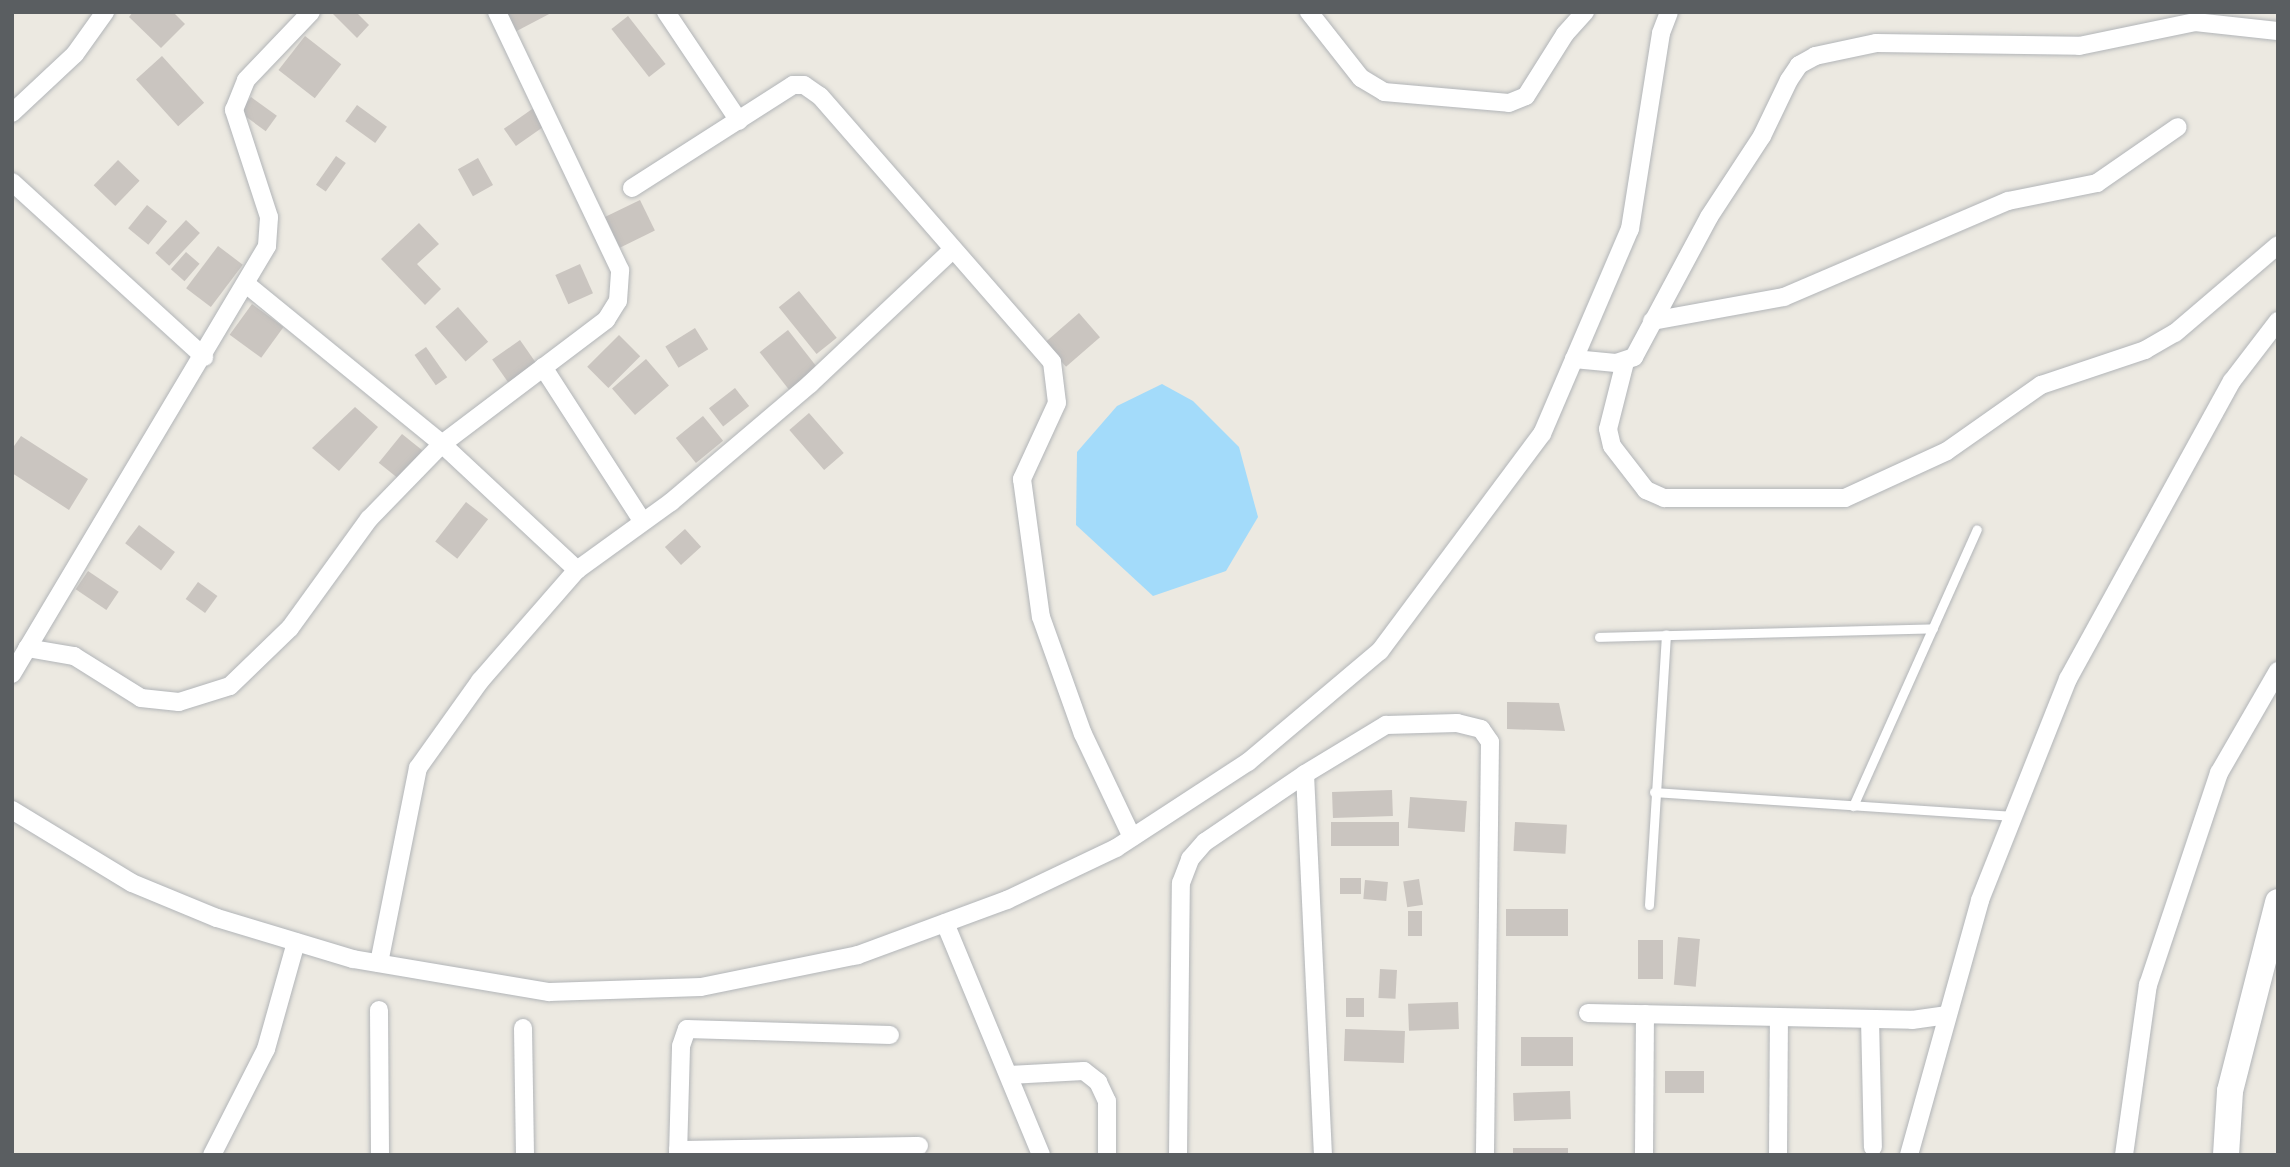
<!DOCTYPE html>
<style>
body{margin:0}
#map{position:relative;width:2290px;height:1167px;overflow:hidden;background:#ece9e1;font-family:Poppins,sans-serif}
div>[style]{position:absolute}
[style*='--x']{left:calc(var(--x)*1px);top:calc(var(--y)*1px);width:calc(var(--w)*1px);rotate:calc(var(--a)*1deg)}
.water>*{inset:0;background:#a3dbfa}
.building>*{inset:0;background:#cac5c0;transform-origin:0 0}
.roads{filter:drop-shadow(0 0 2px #b2b5b8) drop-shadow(0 0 2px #b2b5b8)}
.lane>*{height:9px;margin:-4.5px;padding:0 4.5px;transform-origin:4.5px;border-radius:4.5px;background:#fff}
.street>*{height:18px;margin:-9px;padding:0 9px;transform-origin:9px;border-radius:9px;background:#fff}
.secondary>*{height:26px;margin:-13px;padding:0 13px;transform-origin:13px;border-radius:13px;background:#fff}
span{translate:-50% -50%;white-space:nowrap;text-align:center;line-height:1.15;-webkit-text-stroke:5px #fff;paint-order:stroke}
.frame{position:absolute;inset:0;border:14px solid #5a5e61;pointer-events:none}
</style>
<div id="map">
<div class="water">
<i style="clip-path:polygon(1162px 384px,1193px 401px,1239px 447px,1258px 517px,1226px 571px,1153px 596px,1076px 525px,1077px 452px,1117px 406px)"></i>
</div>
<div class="building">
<i style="clip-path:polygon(133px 12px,173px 12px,185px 24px,161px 48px,129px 17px)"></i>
<i style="clip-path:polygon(331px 12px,356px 12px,369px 25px,357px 38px)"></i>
<i style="clip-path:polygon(499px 12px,553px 12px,511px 34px)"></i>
<i style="left:628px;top:16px;width:61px;height:21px;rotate:52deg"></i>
<i style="left:305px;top:36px;width:46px;height:43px;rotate:38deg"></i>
<i style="left:162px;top:56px;width:63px;height:35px;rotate:48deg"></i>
<i style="left:251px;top:97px;width:32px;height:19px;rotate:36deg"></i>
<i style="left:357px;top:105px;width:37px;height:20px;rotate:36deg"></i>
<i style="left:535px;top:107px;width:21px;height:38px;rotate:55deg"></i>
<i style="left:336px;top:156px;width:12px;height:35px;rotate:35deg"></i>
<i style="left:478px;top:158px;width:31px;height:23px;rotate:61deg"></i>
<i style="left:118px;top:160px;width:30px;height:35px;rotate:44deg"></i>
<i style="left:640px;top:200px;width:34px;height:39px;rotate:64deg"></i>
<i style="left:147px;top:205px;width:26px;height:30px;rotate:39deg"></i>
<i style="left:186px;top:220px;width:19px;height:45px;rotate:43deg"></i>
<i style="clip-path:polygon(419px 223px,439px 244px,417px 264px,441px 289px,425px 305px,381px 259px)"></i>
<i style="left:218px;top:246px;width:31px;height:53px;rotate:37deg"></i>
<i style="left:186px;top:252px;width:18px;height:23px;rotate:41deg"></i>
<i style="left:580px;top:264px;width:32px;height:27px;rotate:66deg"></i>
<i style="left:799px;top:291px;width:60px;height:26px;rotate:51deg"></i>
<i style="left:252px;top:304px;width:39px;height:38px;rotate:36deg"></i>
<i style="left:458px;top:307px;width:46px;height:30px;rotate:49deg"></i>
<i style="left:1079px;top:313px;width:32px;height:45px;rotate:49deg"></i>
<i style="left:695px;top:328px;width:25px;height:35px;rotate:58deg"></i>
<i style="left:788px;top:330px;width:50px;height:36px;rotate:52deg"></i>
<i style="left:619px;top:335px;width:30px;height:45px;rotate:45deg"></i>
<i style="left:520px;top:340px;width:35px;height:34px;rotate:55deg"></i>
<i style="left:426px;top:347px;width:37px;height:14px;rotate:55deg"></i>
<i style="left:646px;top:359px;width:35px;height:45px;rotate:49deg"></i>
<i style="left:735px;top:388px;width:23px;height:33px;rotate:52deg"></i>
<i style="clip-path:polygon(355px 407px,378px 427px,339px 471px,312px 448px)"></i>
<i style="left:809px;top:413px;width:53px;height:26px;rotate:49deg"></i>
<i style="left:703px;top:416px;width:32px;height:35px;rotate:51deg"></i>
<i style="left:402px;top:434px;width:26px;height:37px;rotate:39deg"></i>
<i style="clip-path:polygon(21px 436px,88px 479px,69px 510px,12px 473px,12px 449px)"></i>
<i style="left:466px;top:502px;width:28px;height:50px;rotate:38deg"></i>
<i style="left:139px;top:525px;width:45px;height:23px;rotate:37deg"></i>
<i style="left:685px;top:529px;width:24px;height:27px;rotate:48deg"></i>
<i style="left:88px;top:571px;width:37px;height:22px;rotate:34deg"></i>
<i style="left:198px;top:582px;width:24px;height:21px;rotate:36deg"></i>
<i style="clip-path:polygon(1507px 702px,1559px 703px,1565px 731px,1507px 729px)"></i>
<i style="left:1392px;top:790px;width:26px;height:60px;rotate:88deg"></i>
<i style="left:1410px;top:797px;width:57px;height:31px;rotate:4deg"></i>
<i style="left:1399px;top:822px;width:24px;height:68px;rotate:90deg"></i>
<i style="left:1515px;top:822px;width:52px;height:29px;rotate:3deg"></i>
<i style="left:1340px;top:878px;width:21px;height:16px"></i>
<i style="left:1419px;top:879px;width:26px;height:16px;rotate:81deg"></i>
<i style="left:1365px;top:880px;width:23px;height:19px;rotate:5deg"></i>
<i style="left:1506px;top:909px;width:62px;height:27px"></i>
<i style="left:1408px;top:911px;width:14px;height:25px"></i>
<i style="left:1678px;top:937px;width:22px;height:48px;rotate:5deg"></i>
<i style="left:1638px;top:940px;width:25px;height:39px"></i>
<i style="left:1380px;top:969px;width:17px;height:29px;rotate:3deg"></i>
<i style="left:1364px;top:998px;width:19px;height:18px;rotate:90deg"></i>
<i style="left:1458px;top:1002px;width:27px;height:50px;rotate:88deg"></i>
<i style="left:1345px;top:1029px;width:60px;height:32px;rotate:2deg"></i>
<i style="left:1521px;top:1037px;width:52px;height:29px"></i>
<i style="left:1704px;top:1071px;width:22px;height:39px;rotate:90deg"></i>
<i style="left:1570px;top:1091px;width:28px;height:57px;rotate:88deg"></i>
<i style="left:1513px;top:1148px;width:55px;height:7px"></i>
</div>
<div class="roads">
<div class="lane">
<i style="--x:1599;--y:637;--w:334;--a:-1.5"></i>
<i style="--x:1654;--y:792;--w:360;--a:3.8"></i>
<i style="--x:1853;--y:806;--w:303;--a:-65.9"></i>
<i style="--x:1649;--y:905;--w:271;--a:-86.4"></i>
</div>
<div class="street">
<i style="--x:666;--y:12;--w:131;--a:56.2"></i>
<i style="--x:1309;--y:12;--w:84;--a:51.8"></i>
<i style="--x:1361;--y:78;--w:27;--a:31"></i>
<i style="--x:1384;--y:92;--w:125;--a:5"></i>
<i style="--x:1509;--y:103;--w:18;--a:-22"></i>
<i style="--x:1526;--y:96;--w:73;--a:-57.8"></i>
<i style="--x:1565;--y:34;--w:30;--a:-48"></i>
<i style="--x:12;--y:113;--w:86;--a:-43.1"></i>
<i style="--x:75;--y:54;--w:52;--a:-54.5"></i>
<i style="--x:12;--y:182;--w:260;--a:42.3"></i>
<i style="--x:632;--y:188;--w:191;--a:-32.6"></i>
<i style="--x:793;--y:85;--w:11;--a:0"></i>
<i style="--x:804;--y:85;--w:19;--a:35"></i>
<i style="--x:820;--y:96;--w:353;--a:48.9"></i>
<i style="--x:1052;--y:362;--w:41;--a:83"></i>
<i style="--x:1057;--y:403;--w:84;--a:114.7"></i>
<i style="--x:1022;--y:479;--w:139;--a:82.2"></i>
<i style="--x:1041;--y:617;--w:124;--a:70.3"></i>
<i style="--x:1083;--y:734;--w:114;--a:64.6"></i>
<i style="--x:246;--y:284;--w:253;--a:39.2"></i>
<i style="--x:442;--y:444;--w:185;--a:43"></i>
<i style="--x:1652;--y:321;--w:134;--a:-10.3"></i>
<i style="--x:1784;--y:297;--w:244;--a:-23.2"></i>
<i style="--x:2008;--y:201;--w:91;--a:-11.4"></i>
<i style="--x:2097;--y:183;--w:98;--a:-34.7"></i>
<i style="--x:1574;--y:359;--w:42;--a:5.4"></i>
<i style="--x:1616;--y:363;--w:19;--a:-18"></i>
<i style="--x:1634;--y:357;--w:159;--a:-61.8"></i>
<i style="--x:1709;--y:217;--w:97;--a:-56.8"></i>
<i style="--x:1762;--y:136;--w:62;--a:-64.3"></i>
<i style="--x:1789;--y:80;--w:18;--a:-56"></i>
<i style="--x:1799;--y:65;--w:18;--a:-29"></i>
<i style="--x:1815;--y:56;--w:62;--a:-12"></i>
<i style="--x:1876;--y:43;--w:203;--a:0.8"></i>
<i style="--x:2079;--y:46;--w:118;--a:-11.7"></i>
<i style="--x:2195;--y:22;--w:83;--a:6.2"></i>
<i style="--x:1625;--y:362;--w:69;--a:104.2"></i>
<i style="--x:1608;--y:429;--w:17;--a:77"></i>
<i style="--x:1612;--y:446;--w:56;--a:52.3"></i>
<i style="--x:1646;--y:490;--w:20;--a:24"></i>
<i style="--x:1664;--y:498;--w:181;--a:0"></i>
<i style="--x:1845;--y:498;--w:112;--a:-24.7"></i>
<i style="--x:1947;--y:451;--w:115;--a:-35.1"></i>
<i style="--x:2041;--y:385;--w:110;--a:-18.6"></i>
<i style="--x:2145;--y:350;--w:34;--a:-30"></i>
<i style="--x:2175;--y:333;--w:135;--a:-40.5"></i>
<i style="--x:543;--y:367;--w:184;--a:57.2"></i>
<i style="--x:27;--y:648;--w:48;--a:9.7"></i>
<i style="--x:74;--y:656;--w:79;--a:32.1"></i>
<i style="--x:141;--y:698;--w:38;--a:6"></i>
<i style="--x:179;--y:702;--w:53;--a:-17.4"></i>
<i style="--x:230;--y:686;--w:83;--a:-44"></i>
<i style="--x:290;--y:628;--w:135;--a:-54.1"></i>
<i style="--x:369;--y:519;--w:105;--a:-45.8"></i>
<i style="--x:442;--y:444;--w:206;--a:-37.1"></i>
<i style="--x:606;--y:320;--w:22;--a:-58"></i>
<i style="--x:618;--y:301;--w:31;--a:-86"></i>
<i style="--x:620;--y:270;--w:286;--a:-115.5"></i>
<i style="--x:12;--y:674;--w:498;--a:-59.2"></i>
<i style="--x:267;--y:246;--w:29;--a:-86"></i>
<i style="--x:269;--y:217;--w:113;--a:-108.1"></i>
<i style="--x:234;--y:110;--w:32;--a:-68"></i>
<i style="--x:246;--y:80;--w:94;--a:-46.3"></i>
<i style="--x:1305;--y:774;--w:381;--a:87.3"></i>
<i style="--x:12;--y:810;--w:140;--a:31.3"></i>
<i style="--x:132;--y:883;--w:92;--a:22.4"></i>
<i style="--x:217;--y:918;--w:142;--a:16.8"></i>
<i style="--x:353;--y:959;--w:199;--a:9.6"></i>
<i style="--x:549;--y:992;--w:152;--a:-1.9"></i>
<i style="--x:701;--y:987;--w:160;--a:-11.5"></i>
<i style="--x:858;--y:955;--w:159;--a:-20.3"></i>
<i style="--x:1007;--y:900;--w:121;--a:-25.5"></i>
<i style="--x:1116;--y:848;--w:158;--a:-33.1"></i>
<i style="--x:1248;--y:762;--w:172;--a:-40.1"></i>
<i style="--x:1380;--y:651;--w:271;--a:-53.3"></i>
<i style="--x:1542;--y:434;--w:223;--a:-66.8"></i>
<i style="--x:1630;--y:229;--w:198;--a:-81"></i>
<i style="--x:1661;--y:33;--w:22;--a:-69"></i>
<i style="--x:945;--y:923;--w:251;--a:67.5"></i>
<i style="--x:379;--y:963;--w:199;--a:-78.7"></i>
<i style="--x:418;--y:768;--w:107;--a:-54.5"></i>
<i style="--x:480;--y:681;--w:147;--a:-48.9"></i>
<i style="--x:577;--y:570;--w:116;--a:-35.9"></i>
<i style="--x:671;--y:502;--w:182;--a:-40.3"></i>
<i style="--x:810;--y:384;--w:195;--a:-43.3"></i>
<i style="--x:379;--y:1010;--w:145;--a:89.6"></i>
<i style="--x:1588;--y:1013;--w:324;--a:1.2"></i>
<i style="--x:1912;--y:1020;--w:34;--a:-8"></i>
<i style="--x:1870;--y:1019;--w:128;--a:88.7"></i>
<i style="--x:523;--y:1028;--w:127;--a:89.1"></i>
<i style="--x:1009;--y:1075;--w:75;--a:-3.1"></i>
<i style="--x:1084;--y:1071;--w:18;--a:38"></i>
<i style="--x:1098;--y:1082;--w:21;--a:65"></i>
<i style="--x:1107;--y:1101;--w:54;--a:90"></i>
<i style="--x:678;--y:1150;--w:241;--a:-1"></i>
<i style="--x:212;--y:1155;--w:119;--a:-63"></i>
<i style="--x:266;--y:1049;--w:111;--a:-74.3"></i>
<i style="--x:678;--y:1155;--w:109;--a:-88.4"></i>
<i style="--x:681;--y:1046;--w:18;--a:-71"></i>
<i style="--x:687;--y:1029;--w:203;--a:1.7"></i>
<i style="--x:1178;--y:1155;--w:272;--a:-89.4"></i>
<i style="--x:1181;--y:883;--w:26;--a:-69"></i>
<i style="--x:1190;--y:859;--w:23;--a:-49"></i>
<i style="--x:1205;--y:842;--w:121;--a:-34.2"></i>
<i style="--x:1305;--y:774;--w:95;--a:-31.2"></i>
<i style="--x:1386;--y:725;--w:71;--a:-1.6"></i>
<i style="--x:1457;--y:723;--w:25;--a:14"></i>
<i style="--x:1481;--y:729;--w:16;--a:55"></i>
<i style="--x:1490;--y:742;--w:413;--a:90.7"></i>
<i style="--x:1644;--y:1155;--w:141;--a:-89.6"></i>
<i style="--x:1778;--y:1155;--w:138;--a:-89.6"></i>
<i style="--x:1909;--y:1155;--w:265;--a:-74.4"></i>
<i style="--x:1980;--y:900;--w:238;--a:-68.3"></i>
<i style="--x:2068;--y:679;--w:340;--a:-61.2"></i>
<i style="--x:2232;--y:381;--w:76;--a:-52.5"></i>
<i style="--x:2124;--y:1155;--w:172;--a:-82"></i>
<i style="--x:2148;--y:985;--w:224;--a:-71.5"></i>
<i style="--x:2219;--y:773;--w:118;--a:-60"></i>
</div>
<div class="secondary">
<i style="--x:2226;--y:1155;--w:64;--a:-86.4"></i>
<i style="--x:2230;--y:1091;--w:195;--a:-75.7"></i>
</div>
</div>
<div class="frame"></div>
</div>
